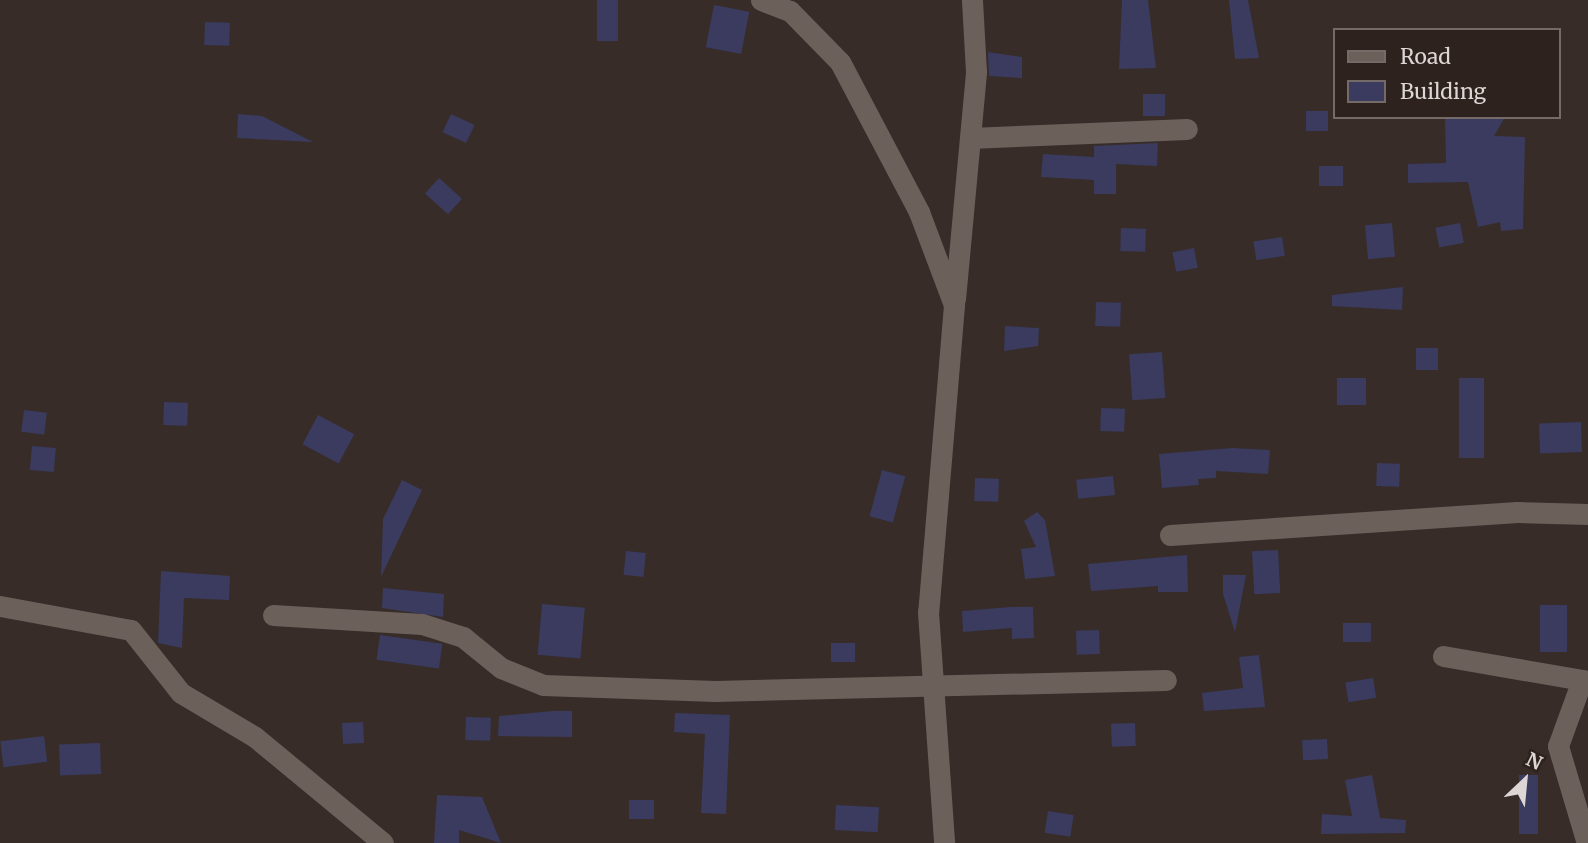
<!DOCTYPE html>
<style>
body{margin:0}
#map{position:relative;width:1588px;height:843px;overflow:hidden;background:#372c28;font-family:Merriweather,serif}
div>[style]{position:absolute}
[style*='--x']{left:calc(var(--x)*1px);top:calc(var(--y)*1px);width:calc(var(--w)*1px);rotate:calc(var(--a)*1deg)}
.building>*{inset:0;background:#3a3b5f;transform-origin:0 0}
.street>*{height:21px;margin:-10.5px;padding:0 10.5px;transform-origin:10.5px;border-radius:10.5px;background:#6c605b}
span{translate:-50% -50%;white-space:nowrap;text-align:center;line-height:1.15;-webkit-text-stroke:5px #2d221e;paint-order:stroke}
.legend{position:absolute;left:1333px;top:28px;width:228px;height:91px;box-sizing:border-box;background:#2d221e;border:2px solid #746a67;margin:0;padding:9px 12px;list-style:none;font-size:21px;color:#ded6d4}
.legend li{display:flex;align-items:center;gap:14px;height:35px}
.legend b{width:35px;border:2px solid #746a67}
.north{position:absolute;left:1490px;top:745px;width:70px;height:70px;-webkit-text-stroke:5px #2d221e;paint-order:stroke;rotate:26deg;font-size:19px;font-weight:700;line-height:28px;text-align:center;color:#ded6d4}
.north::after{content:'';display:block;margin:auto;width:24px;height:32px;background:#ded6d4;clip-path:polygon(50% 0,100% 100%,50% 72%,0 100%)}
</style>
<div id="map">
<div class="building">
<i style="left:597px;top:0;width:21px;height:41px"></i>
<i style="clip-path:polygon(1122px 0,1148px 0,1156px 68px,1119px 69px)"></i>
<i style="clip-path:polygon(1229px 0,1248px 0,1259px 58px,1235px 59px)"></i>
<i style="left:714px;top:5px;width:36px;height:43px;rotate:11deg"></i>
<i style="left:205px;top:22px;width:25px;height:23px;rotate:2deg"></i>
<i style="clip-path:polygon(988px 52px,1022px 57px,1022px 78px,989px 76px)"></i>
<i style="left:1165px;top:94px;width:22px;height:22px;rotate:90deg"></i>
<i style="left:1306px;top:111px;width:22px;height:20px"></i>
<i style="clip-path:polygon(238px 114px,262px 116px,313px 142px,237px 138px)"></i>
<i style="left:451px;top:114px;width:26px;height:20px;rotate:25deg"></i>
<i style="clip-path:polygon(1445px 117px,1505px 117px,1494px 136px,1525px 137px,1523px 229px,1501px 231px,1500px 222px,1478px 227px,1468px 182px,1408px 183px,1408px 164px,1446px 163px)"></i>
<i style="clip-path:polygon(1158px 143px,1157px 166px,1116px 164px,1116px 194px,1094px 194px,1094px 180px,1041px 177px,1043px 154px,1094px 157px,1094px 146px)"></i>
<i style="left:1343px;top:166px;width:20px;height:24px;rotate:90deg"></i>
<i style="left:439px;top:178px;width:31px;height:21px;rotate:42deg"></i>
<i style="left:1392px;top:223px;width:34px;height:27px;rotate:85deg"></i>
<i style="left:1460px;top:223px;width:20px;height:25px;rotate:79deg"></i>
<i style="left:1121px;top:228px;width:25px;height:23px;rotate:2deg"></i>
<i style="left:1282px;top:237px;width:19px;height:29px;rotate:81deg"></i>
<i style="left:1194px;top:248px;width:20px;height:22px;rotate:79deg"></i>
<i style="clip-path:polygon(1403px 287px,1402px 310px,1332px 306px,1332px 295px)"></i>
<i style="left:1096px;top:302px;width:25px;height:24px;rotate:2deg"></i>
<i style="clip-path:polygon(1005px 326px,1039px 328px,1038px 346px,1004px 351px)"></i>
<i style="left:1416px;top:348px;width:22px;height:22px"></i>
<i style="left:1162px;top:352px;width:46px;height:33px;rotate:86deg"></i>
<i style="left:1337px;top:378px;width:29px;height:27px"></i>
<i style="left:1459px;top:378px;width:25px;height:80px"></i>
<i style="left:164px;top:402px;width:24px;height:23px;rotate:2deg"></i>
<i style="left:1101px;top:408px;width:24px;height:23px;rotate:2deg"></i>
<i style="left:24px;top:410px;width:23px;height:22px;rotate:7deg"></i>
<i style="left:318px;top:415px;width:41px;height:33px;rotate:28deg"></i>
<i style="left:1581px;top:422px;width:30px;height:42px;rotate:88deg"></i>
<i style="left:32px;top:446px;width:24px;height:24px;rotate:5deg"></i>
<i style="clip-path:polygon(1232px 448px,1270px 450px,1268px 474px,1216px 471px,1216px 478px,1198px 479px,1199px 485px,1162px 488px,1159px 454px)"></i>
<i style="left:1377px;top:463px;width:23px;height:23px;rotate:2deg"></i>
<i style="left:882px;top:470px;width:24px;height:48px;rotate:15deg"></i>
<i style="left:1113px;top:476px;width:19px;height:37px;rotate:84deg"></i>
<i style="left:975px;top:478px;width:24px;height:23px;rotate:2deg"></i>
<i style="clip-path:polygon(402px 480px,422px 490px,381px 577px,383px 519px)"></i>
<i style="clip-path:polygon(1037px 512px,1045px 520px,1055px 576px,1025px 579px,1021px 549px,1036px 547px,1024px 521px)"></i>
<i style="left:1278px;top:550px;width:43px;height:26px;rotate:87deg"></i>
<i style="left:626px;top:551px;width:20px;height:24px;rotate:6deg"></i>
<i style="clip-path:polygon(1187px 555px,1188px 592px,1158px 592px,1158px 586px,1091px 591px,1088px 564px)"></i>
<i style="clip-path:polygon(161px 571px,230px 576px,229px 600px,184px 598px,182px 648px,158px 643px)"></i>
<i style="clip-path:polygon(1223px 575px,1246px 575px,1235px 632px,1223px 594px)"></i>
<i style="clip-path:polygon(383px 588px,444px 594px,443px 617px,382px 608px)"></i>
<i style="left:542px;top:604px;width:43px;height:51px;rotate:5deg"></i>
<i style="left:1540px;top:605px;width:27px;height:47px"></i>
<i style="clip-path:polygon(1011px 607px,1033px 607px,1034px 638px,1012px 639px,1012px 628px,963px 632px,962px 611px)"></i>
<i style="left:1371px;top:623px;width:19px;height:28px;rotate:90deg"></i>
<i style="left:1099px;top:630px;width:24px;height:23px;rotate:88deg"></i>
<i style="left:380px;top:635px;width:63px;height:25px;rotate:8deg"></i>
<i style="left:855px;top:643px;width:19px;height:24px;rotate:90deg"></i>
<i style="clip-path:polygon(1259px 655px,1265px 707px,1204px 711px,1202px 693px,1243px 688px,1239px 657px)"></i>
<i style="left:1373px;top:678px;width:20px;height:28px;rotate:81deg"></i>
<i style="clip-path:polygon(553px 711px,572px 711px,572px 737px,498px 736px,499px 716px)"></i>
<i style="clip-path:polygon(675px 713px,730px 715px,726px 814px,701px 813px,705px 734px,674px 732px)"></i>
<i style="left:466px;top:717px;width:25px;height:23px;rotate:2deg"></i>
<i style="left:363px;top:722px;width:21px;height:21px;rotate:87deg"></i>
<i style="left:1135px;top:723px;width:23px;height:24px;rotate:88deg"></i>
<i style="left:44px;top:736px;width:26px;height:44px;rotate:83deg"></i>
<i style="left:1327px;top:739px;width:20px;height:25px;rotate:87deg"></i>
<i style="left:100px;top:743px;width:31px;height:41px;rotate:88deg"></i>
<i style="clip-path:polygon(1372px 775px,1380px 818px,1406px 820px,1405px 833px,1321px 834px,1322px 814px,1352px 816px,1345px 780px)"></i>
<i style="left:1519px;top:775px;width:19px;height:59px"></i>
<i style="clip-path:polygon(437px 795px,482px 797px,501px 843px,459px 830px,459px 843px,434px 843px)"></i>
<i style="left:629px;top:800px;width:25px;height:19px"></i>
<i style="left:836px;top:805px;width:43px;height:25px;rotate:3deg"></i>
<i style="left:1048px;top:811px;width:26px;height:22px;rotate:9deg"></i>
</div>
<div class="street">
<i style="--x:761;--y:0;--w:31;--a:21"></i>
<i style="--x:790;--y:11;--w:71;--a:45.6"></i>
<i style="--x:840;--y:62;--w:170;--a:62.2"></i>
<i style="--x:919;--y:212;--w:99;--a:69.4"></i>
<i style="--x:954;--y:305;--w:308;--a:94.8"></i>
<i style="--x:928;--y:612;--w:232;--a:86"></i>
<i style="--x:970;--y:138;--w:217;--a:-2.4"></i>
<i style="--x:955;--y:299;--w:228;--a:-84.7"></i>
<i style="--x:976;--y:72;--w:72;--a:-93.2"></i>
<i style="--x:1170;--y:535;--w:348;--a:-3.8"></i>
<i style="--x:1517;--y:512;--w:71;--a:1.6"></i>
<i style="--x:0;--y:606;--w:133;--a:10.4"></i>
<i style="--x:131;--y:630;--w:80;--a:51.6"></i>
<i style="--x:181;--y:693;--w:86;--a:30.7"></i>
<i style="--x:255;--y:737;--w:166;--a:39.6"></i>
<i style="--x:273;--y:615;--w:149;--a:3.5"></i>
<i style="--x:422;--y:624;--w:43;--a:17.6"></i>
<i style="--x:463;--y:637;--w:49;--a:39.2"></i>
<i style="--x:501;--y:668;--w:45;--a:22"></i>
<i style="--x:543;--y:685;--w:172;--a:2"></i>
<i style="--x:715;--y:691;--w:451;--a:-1.4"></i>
<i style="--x:1443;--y:656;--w:147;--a:9.8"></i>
<i style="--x:1582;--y:680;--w:70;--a:110"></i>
<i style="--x:1558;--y:746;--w:101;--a:73.4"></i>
</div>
<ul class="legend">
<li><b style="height:9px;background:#6c605b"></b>Road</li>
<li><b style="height:19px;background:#3a3b5f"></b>Building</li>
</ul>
<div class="north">N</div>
</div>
